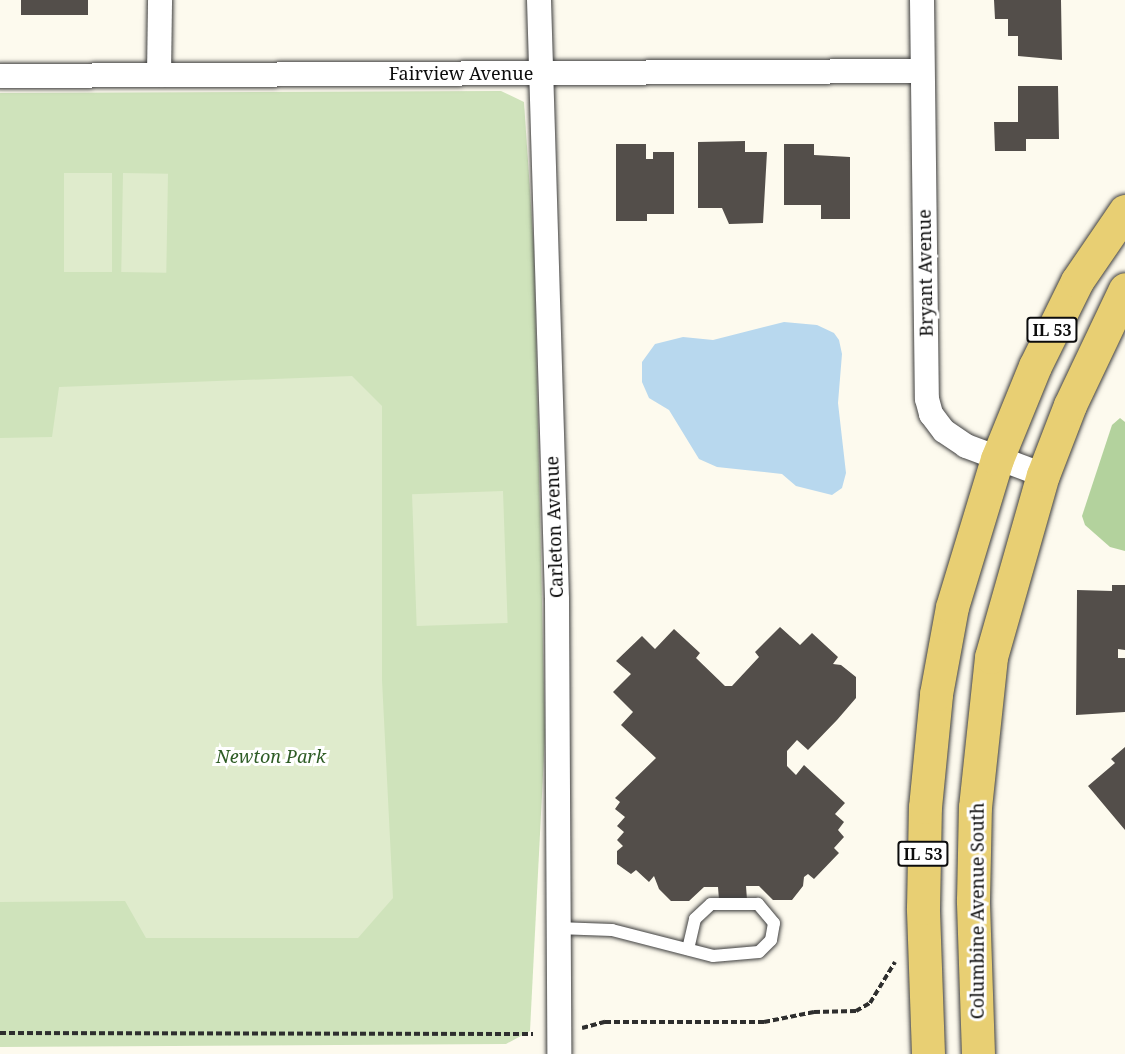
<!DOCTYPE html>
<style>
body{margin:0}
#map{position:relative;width:1125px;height:1054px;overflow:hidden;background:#fdfaee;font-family:"Noto Serif",serif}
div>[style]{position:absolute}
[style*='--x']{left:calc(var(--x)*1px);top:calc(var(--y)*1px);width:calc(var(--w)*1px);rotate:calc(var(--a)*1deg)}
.green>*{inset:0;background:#cfe3bb}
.forest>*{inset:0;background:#b3d29d}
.pitch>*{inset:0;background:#dfebcc;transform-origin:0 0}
.water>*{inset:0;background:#b8d8ee}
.building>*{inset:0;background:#534e4a;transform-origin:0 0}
.path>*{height:4px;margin-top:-2px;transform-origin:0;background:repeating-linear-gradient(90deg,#2e2e2e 0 6px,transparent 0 9px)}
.roads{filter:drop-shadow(0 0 2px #3f3f3f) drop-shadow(0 0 2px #3f3f3f)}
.lane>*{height:12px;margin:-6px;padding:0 6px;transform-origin:6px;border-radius:6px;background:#fff}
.street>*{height:24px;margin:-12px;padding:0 12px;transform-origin:12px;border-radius:12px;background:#fff}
.primary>*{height:33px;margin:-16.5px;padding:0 16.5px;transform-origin:16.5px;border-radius:16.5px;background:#e8cf73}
span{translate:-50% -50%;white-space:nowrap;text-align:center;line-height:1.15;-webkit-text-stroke:6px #fff;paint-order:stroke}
.shield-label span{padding:2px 4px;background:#fff;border:2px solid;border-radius:4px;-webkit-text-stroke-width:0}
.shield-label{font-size:16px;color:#0c0c0c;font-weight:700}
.street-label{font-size:18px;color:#0c0c0c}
.park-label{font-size:18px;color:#2e5c25;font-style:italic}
</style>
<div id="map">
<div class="green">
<i style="clip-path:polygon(501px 91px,524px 102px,534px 250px,545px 735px,530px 1031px,506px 1044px,0 1047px,0 93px)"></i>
</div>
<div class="forest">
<i style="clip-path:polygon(1120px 418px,1125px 422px,1125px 551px,1110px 547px,1085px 525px,1082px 516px,1112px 425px)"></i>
</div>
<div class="pitch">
<i style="left:64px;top:173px;width:48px;height:99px"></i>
<i style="left:123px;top:173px;width:45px;height:99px;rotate:1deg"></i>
<i style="clip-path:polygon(352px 376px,382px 406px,382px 680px,393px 898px,358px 938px,146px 938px,125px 901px,0 902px,0 438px,52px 437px,59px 387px)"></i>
<i style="left:503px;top:491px;width:132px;height:91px;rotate:88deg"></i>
</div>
<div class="water">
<i style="clip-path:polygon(784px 322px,817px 325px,834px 333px,839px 340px,842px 354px,838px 403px,846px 473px,842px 488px,832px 495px,796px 486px,782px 474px,717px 467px,699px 459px,669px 410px,649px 398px,642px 382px,642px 362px,655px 344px,683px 337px,713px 340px)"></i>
</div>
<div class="building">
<i style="left:21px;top:0;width:67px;height:15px"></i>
<i style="clip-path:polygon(994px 0,1061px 0,1062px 60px,1018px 56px,1018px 36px,1008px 36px,1008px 19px,995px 19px)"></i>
<i style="clip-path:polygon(1018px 86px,1058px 86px,1059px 139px,1026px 139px,1026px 151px,995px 151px,994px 122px,1018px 122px)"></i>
<i style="clip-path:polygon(745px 141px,745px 152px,767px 152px,763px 223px,729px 224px,722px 208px,698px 208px,698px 142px)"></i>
<i style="clip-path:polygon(616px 144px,646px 144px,646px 159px,653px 159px,653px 152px,674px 152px,674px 214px,647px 214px,647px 221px,616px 221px)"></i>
<i style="clip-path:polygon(784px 144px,814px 144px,814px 155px,850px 157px,850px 219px,821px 219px,821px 205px,784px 205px)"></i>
<i style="clip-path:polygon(1112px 585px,1125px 585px,1125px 650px,1118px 649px,1118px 658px,1125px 658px,1125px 712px,1076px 715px,1077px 590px,1112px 591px)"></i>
<i style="clip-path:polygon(780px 627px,800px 645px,812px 633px,838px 657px,833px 664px,841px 665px,856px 677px,856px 698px,837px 720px,808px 750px,797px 740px,787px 751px,787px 766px,796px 775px,804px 765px,845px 803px,835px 814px,844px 822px,838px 830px,844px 837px,834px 848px,839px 853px,814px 879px,808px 874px,804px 877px,803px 886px,792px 900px,773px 900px,759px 886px,746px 886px,747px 900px,719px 900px,718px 887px,704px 887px,689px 901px,671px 901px,659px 889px,654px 876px,649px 882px,636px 870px,631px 874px,617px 864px,617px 851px,623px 846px,617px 840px,624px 832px,617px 826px,625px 817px,615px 809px,620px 802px,615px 798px,656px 758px,621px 725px,633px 712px,613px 692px,631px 674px,616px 661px,642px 636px,655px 649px,674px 629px,700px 653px,696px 658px,725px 686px,732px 686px,759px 657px,755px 652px)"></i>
<i style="clip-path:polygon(1125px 747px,1125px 830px,1088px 786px,1115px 763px,1111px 759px)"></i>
</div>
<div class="path">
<i style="--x:582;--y:1028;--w:24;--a:-15"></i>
<i style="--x:605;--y:1022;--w:159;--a:0"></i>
<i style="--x:764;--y:1022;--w:51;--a:-11.3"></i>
<i style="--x:814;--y:1012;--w:42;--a:-1.4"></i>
<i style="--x:856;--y:1011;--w:16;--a:-30"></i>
<i style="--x:870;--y:1003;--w:48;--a:-58.6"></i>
<i style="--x:0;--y:1033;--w:533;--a:0.11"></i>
</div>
<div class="roads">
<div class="lane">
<i style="--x:557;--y:928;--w:55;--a:2.1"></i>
<i style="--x:612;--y:930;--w:104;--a:14.4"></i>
<i style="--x:713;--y:956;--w:46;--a:-5"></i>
<i style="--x:759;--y:952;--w:17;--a:-45"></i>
<i style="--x:771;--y:940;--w:17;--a:-80"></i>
<i style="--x:774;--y:923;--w:25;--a:-130"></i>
<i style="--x:758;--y:904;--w:47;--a:180"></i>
<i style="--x:711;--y:904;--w:22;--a:137"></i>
<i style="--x:695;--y:919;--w:31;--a:103"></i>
</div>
<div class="street">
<i style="--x:539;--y:0;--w:599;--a:88.28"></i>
<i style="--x:557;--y:599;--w:455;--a:89.7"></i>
<i style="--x:922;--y:0;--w:399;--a:89.3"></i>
<i style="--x:927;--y:399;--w:16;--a:75"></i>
<i style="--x:931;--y:414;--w:21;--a:53"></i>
<i style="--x:944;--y:431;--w:27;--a:34"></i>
<i style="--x:966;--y:446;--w:82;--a:20.6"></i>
<i style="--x:159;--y:75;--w:75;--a:-89.2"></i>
<i style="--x:0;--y:76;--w:922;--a:-0.31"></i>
</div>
<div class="primary">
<i style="--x:928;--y:1054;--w:146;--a:-92"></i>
<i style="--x:923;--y:908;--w:101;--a:-88.9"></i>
<i style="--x:925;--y:807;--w:114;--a:-84.4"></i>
<i style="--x:936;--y:694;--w:88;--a:-79.6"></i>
<i style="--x:952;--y:607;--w:155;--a:-73.1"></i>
<i style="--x:997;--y:459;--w:100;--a:-67.8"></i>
<i style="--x:1035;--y:366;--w:95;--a:-63.7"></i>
<i style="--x:1077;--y:281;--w:85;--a:-55.6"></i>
<i style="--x:978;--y:1054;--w:154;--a:-91.9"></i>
<i style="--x:973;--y:900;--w:93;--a:-88.8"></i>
<i style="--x:975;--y:807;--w:151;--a:-83.9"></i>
<i style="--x:991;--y:657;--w:189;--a:-74.1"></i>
<i style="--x:1043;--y:475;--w:75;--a:-68.9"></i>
<i style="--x:1070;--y:405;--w:128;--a:-64.6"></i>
</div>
</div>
<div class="shield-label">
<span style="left:1052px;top:330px">IL 53</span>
<span style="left:923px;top:854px">IL 53</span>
</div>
<div class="street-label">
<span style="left:461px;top:73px">Fairview Avenue</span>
<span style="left:925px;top:273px;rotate:-91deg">Bryant Avenue</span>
<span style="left:554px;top:527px;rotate:-92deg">Carleton Avenue</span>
<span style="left:977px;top:911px;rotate:-90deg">Columbine Avenue South</span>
</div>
<div class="park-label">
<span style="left:271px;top:756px">Newton Park</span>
</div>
</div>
